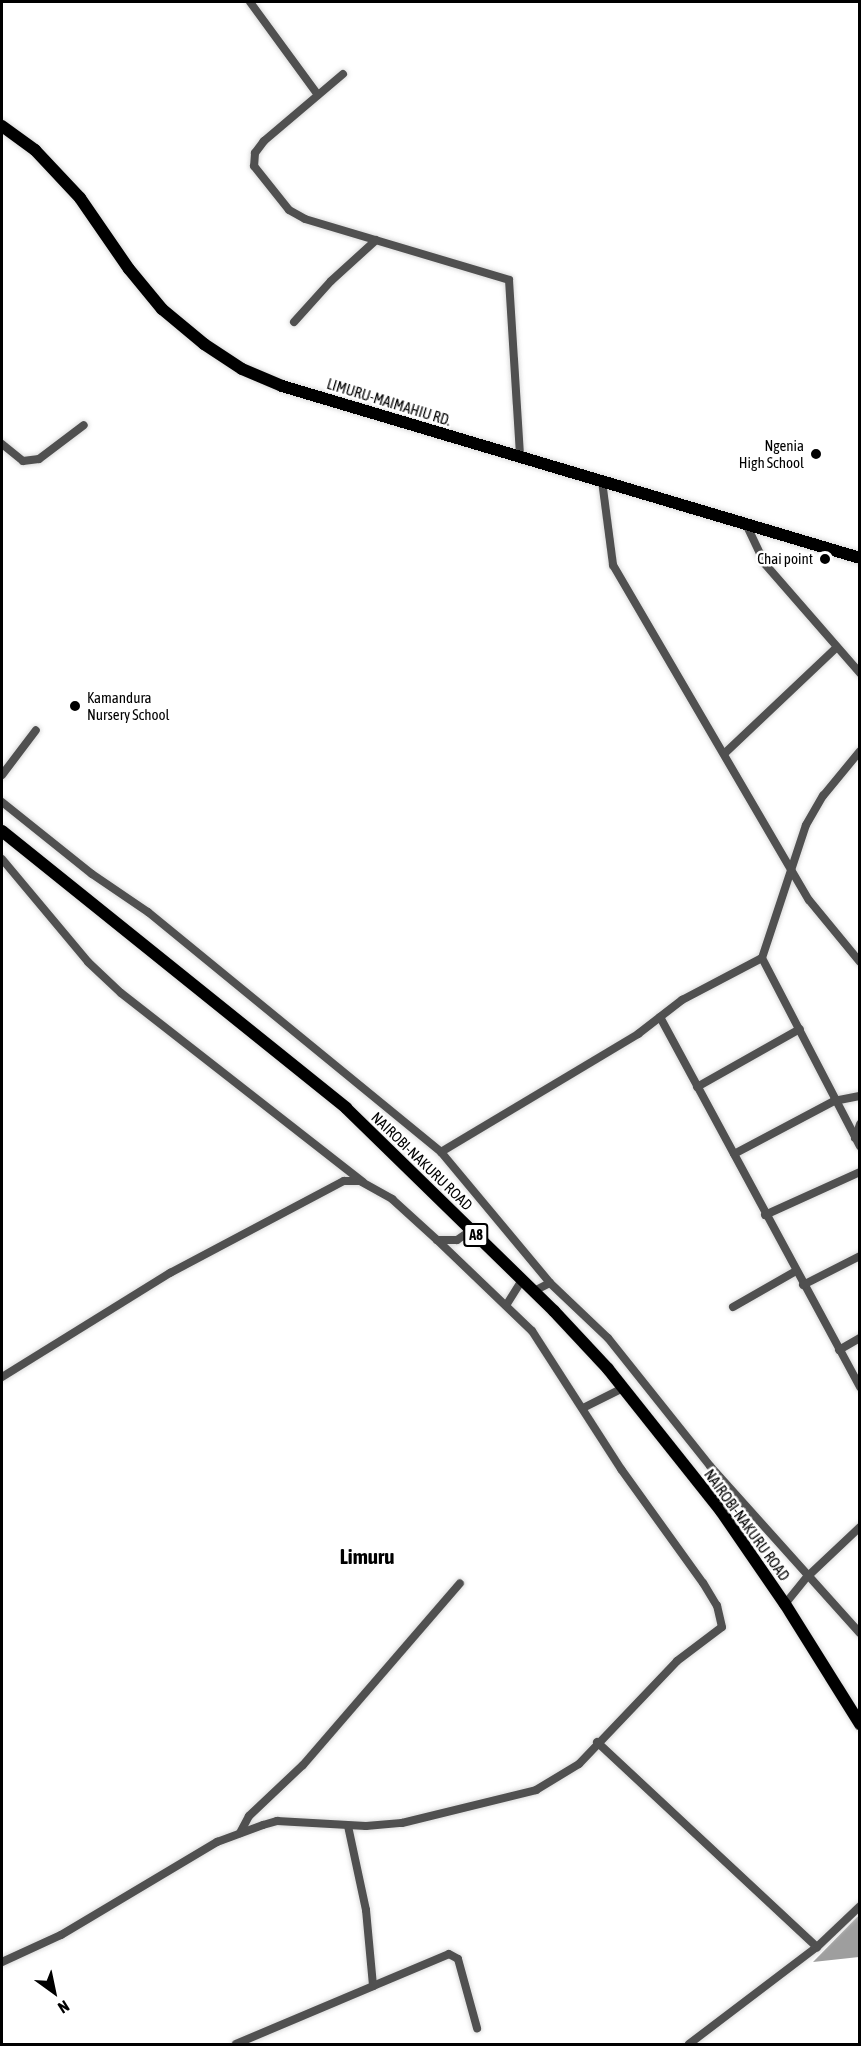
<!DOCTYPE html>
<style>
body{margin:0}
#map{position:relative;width:861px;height:2046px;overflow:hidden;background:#fff;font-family:"Asap Condensed",sans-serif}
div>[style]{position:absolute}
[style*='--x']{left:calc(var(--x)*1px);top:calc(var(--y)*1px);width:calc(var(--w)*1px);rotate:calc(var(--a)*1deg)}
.water>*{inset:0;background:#9e9e9e}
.roads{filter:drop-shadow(0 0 2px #dbdbdb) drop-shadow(0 0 2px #dbdbdb)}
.minor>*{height:8px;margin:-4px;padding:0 4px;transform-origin:4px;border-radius:4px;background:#505050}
.trunk>*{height:12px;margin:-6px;padding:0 6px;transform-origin:6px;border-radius:6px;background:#000}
.dots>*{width:16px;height:16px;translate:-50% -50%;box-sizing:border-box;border:3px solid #fff;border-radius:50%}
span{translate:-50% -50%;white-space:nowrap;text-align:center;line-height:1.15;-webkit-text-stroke:5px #fff;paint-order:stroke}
.shield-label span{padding:2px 4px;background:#fff;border:2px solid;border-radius:4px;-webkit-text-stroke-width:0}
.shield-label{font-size:14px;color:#000;font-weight:700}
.street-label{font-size:15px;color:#000}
.poi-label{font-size:15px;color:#000}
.right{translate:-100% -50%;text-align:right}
.left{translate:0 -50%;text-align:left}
.district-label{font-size:21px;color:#000;font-weight:700}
.frame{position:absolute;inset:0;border:3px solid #000;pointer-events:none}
.north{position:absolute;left:24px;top:1962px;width:60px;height:60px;-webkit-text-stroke:4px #fff;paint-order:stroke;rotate:147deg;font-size:16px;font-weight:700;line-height:24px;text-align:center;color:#000}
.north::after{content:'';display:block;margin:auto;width:21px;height:27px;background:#000;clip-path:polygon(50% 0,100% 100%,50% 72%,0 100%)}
</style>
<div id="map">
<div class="water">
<i style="clip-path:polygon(859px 1916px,859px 1957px,813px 1962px,857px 1917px)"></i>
</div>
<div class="roads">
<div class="minor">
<i style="--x:250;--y:2;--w:115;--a:53.8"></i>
<i style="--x:343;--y:74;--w:104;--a:139.7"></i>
<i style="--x:264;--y:141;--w:15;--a:127"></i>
<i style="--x:255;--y:153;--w:13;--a:94"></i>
<i style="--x:254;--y:166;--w:56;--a:51.5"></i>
<i style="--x:289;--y:210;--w:18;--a:29"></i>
<i style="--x:305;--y:219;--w:213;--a:16.6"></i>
<i style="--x:509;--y:280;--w:177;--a:86.4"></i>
<i style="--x:294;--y:322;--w:55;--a:-47.9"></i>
<i style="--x:331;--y:281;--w:61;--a:-42.3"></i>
<i style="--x:2;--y:444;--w:27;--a:39"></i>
<i style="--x:23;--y:461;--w:16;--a:-7"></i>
<i style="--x:39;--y:459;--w:56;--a:-37.1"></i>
<i style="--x:602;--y:481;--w:85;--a:82.5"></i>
<i style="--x:613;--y:565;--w:388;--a:59.7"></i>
<i style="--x:809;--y:900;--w:80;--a:50.6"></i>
<i style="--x:746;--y:524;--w:44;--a:64.6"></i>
<i style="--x:765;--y:564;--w:145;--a:48.9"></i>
<i style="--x:725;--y:753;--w:154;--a:-43.4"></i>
<i style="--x:2;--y:775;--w:56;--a:-52.9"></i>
<i style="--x:2;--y:802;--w:115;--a:38.7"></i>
<i style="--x:92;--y:874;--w:68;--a:34.2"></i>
<i style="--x:148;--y:912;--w:379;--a:39.3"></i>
<i style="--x:441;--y:1152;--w:170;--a:50.2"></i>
<i style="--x:2;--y:859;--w:134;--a:50.1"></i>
<i style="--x:88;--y:962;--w:45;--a:43.2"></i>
<i style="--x:121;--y:993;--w:307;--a:38"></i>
<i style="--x:762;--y:958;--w:212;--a:62.5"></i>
<i style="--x:660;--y:1017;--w:421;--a:61.6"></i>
<i style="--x:697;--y:1087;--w:118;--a:-29.4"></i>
<i style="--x:855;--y:1138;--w:15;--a:-70"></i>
<i style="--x:441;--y:1152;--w:230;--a:-30.9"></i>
<i style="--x:638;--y:1034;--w:56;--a:-37.7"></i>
<i style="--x:682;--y:1000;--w:90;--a:-27.7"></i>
<i style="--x:762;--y:958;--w:140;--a:-71.7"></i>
<i style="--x:806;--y:825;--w:34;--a:-60"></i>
<i style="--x:823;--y:796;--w:58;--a:-50.6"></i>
<i style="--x:734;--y:1154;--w:113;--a:-27.9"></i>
<i style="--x:834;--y:1101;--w:26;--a:-11"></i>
<i style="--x:765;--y:1215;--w:104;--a:-24.4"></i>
<i style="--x:803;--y:1285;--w:64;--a:-27"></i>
<i style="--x:534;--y:1291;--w:18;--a:-27"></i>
<i style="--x:550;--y:1283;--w:80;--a:43.5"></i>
<i style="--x:608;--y:1338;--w:164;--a:51.4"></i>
<i style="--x:710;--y:1466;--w:224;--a:48.1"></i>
<i style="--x:507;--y:1304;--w:28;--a:-58"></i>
<i style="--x:733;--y:1307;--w:73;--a:-29.7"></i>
<i style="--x:839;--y:1350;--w:24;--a:-30"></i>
<i style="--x:2;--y:1377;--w:198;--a:-31.8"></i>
<i style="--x:170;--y:1273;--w:197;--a:-27.9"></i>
<i style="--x:344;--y:1181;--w:16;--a:0"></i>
<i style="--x:360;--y:1181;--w:37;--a:29"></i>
<i style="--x:392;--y:1199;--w:61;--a:42.3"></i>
<i style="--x:437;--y:1240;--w:20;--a:0"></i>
<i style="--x:457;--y:1240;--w:18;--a:-34"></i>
<i style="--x:583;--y:1408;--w:45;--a:-26.6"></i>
<i style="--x:785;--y:1604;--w:35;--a:-51"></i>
<i style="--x:807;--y:1577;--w:73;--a:-43.3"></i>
<i style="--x:597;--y:1742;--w:301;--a:43"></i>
<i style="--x:348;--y:1826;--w:86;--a:77.9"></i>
<i style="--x:366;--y:1910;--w:76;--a:84.7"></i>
<i style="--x:373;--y:1986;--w:82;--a:-22.8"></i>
<i style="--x:449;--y:1954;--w:10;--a:29"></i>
<i style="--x:458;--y:1959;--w:72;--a:74.6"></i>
<i style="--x:240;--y:1833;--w:19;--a:-62"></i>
<i style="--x:249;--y:1816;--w:74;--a:-43.4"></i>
<i style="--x:303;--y:1765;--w:240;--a:-49.2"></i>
<i style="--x:2;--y:1962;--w:65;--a:-24.6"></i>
<i style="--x:61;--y:1935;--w:182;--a:-30.8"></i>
<i style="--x:217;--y:1842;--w:49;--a:-20.3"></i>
<i style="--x:263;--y:1825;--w:15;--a:-16"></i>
<i style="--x:277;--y:1821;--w:89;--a:3.2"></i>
<i style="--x:366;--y:1826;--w:36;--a:-5"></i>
<i style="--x:402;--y:1823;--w:138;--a:-13.8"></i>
<i style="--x:536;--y:1790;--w:50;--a:-31.2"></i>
<i style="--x:579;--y:1764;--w:142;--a:-46.4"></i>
<i style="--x:677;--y:1661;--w:56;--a:-37.1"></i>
<i style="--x:722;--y:1627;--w:22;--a:-103"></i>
<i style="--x:717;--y:1606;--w:27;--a:-121"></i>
<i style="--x:703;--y:1583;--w:140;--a:-125.7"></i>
<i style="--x:621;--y:1469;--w:164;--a:-122.8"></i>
<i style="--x:532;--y:1331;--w:132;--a:-136.2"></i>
<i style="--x:236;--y:2044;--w:149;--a:-22.9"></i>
<i style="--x:689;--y:2044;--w:161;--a:-37.2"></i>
<i style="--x:817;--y:1947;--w:59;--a:-43.6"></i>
</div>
<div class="trunk">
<i style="--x:2;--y:126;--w:41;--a:36"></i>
<i style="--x:35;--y:150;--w:66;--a:46.8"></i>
<i style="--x:80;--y:198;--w:86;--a:55.4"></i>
<i style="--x:129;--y:269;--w:52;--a:50.5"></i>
<i style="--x:162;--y:309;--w:55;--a:39.8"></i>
<i style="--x:204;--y:344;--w:45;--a:33.3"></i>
<i style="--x:242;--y:369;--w:43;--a:23"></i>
<i style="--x:282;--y:386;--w:603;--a:16.57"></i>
<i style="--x:2;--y:831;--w:442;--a:38.8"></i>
<i style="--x:346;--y:1108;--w:291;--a:44.3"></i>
<i style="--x:554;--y:1311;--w:79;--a:47"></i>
<i style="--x:608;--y:1369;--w:181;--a:51.5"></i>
<i style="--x:721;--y:1511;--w:113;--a:55.5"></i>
<i style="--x:785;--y:1604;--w:142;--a:58"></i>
</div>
</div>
<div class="dots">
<i style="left:816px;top:454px;background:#000"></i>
<i style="left:825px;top:559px;background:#000"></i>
<i style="left:75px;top:706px;background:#000"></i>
</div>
<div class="shield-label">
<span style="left:476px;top:1235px">A8</span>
</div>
<div class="street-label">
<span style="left:389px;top:402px;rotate:17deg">LIMURU-MAIMAHIU RD.</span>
<span style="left:422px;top:1161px;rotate:44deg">NAIROBI-NAKURU ROAD</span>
<span style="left:747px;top:1525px;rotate:54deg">NAIROBI-NAKURU ROAD</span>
</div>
<div class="poi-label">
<span class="right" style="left:804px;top:454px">Ngenia<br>High School</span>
<span class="right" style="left:813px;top:559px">Chai point</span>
<span class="left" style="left:87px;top:706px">Kamandura<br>Nursery School</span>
</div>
<div class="district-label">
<span style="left:367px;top:1556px">Limuru</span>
</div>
<div class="frame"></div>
<div class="north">N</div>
</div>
